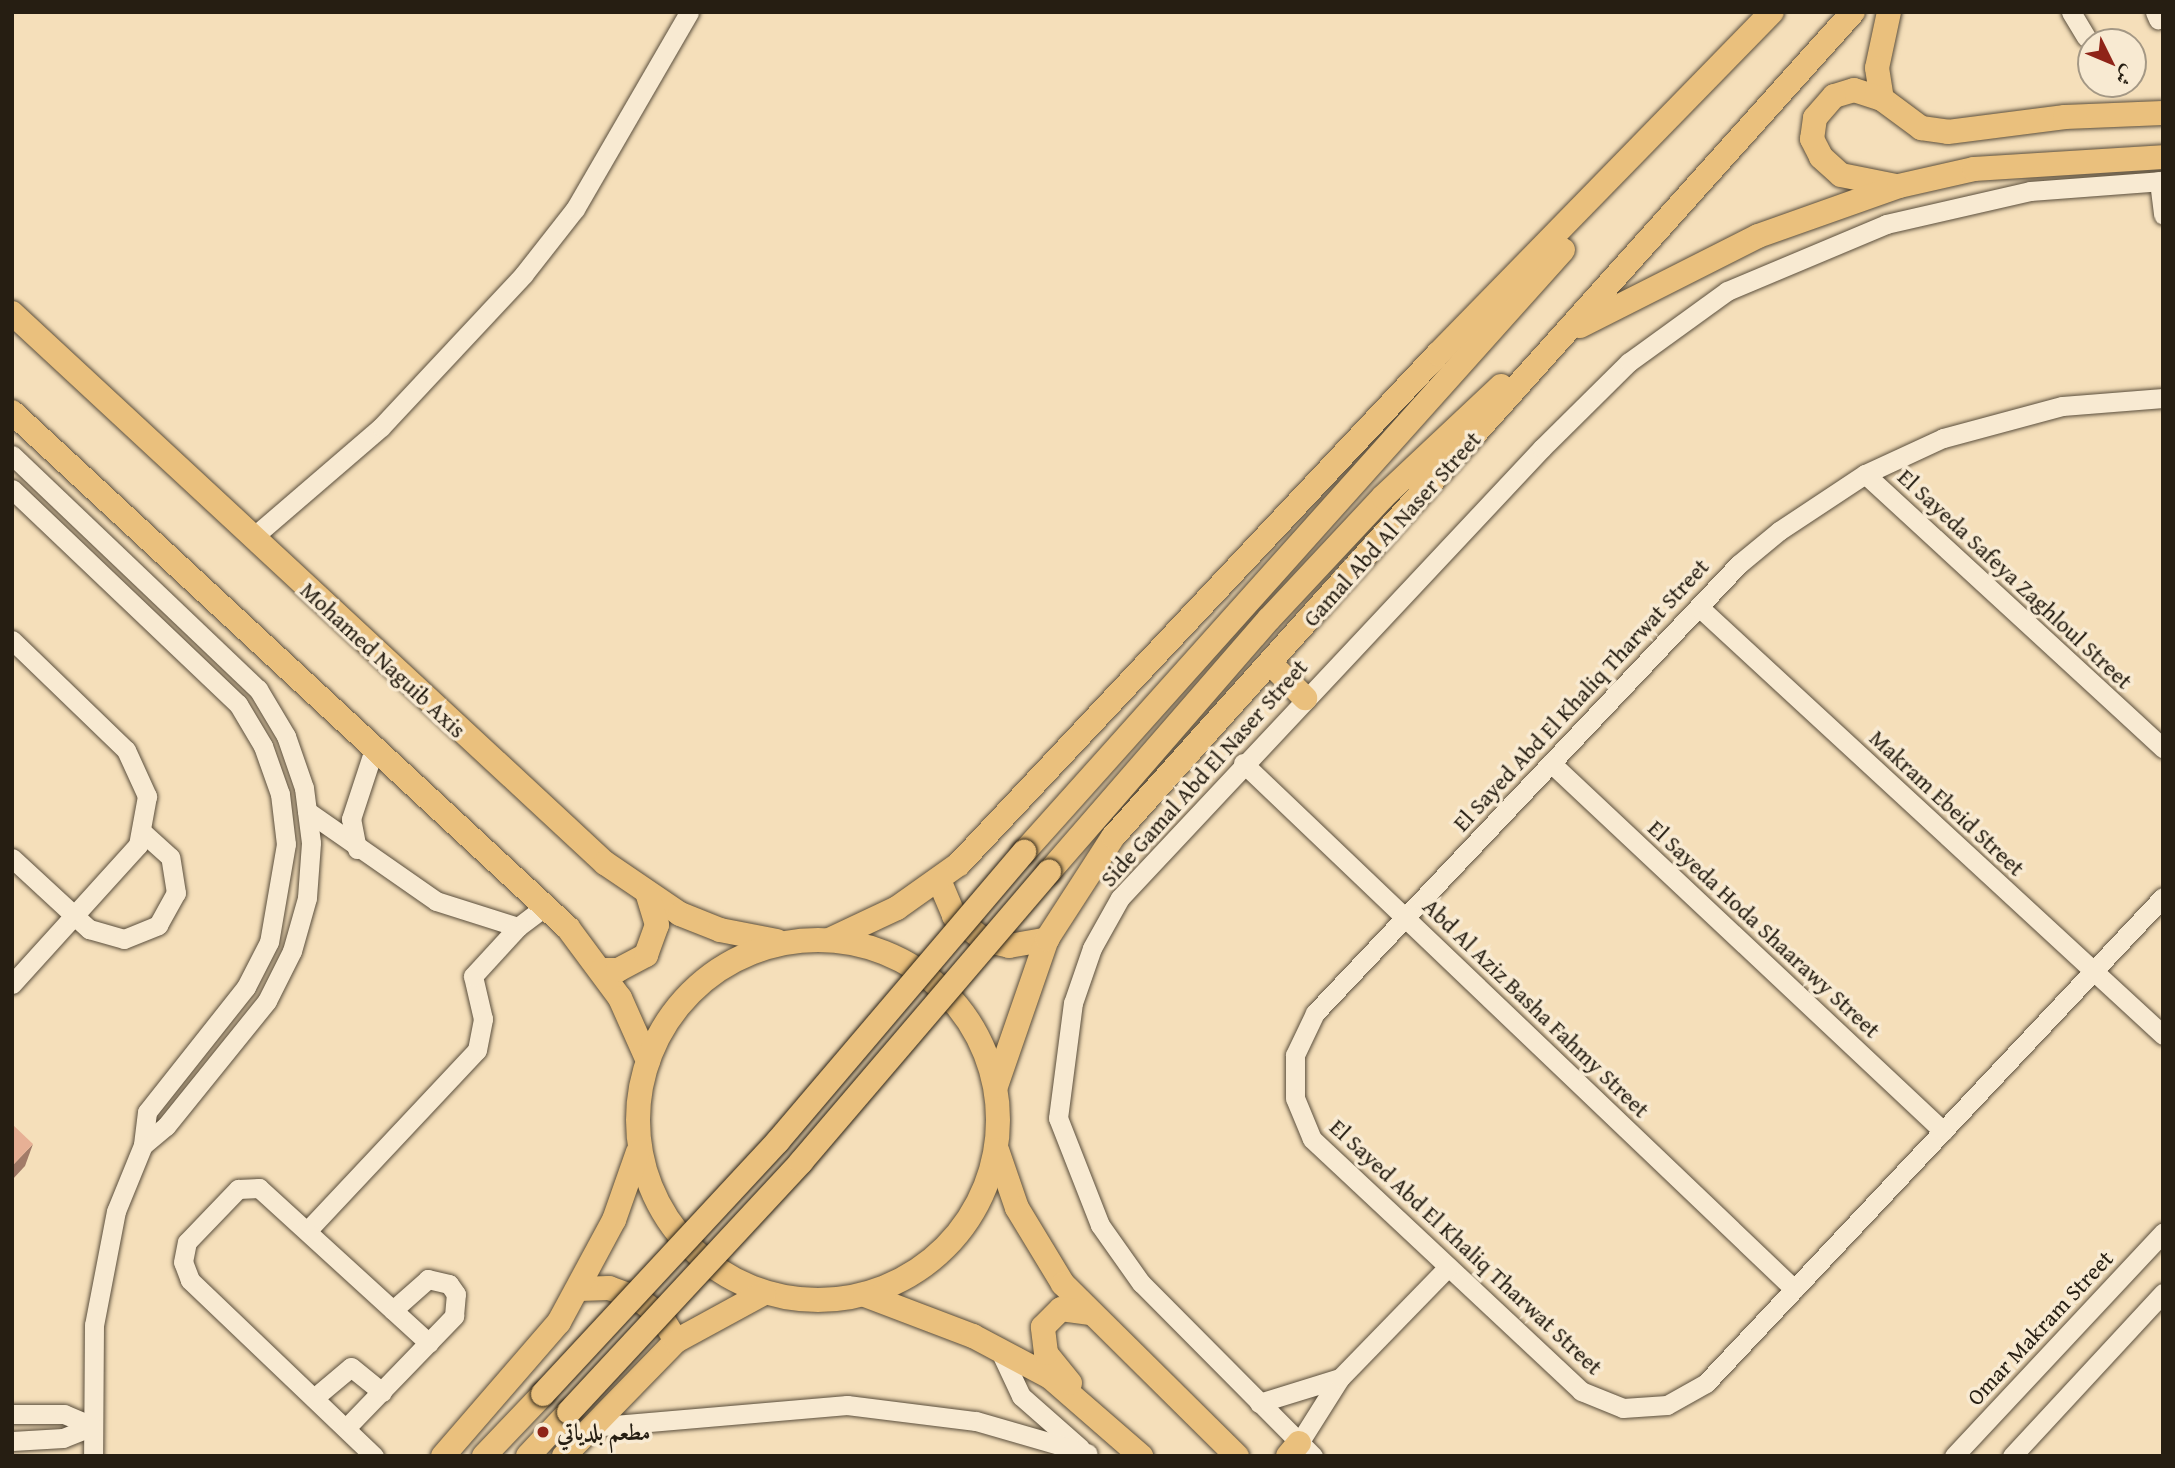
<!DOCTYPE html>
<meta charset="utf-8">
<style>
body{margin:0}
#map{position:relative;width:2175px;height:1468px;overflow:hidden;background:#f5dfba;font-family:"Gentium Book Plus",Amiri,serif}
div>[style]{position:absolute}
[style*='--x']{left:calc(var(--x)*1px);top:calc(var(--y)*1px);width:calc(var(--w)*1px);rotate:calc(var(--a)*1deg)}
.roads{filter:drop-shadow(0 0 2px #5a4e3c) drop-shadow(0 0 2px #5a4e3c)}
.minor>*{height:19px;margin:-9.5px;padding:0 9.5px;transform-origin:9.5px;border-radius:9.5px;background:#f8ead2}
.major>*{height:24px;margin:-12px;padding:0 12px;transform-origin:12px;border-radius:12px;background:#eac07d}
.major>.ring{margin:-12px;padding:0;box-sizing:content-box;background:none;border:24px solid #eac07d;border-radius:50%}
.bridges{filter:drop-shadow(0 0 2px #261e12) drop-shadow(0 0 2px #261e12)}
.major-bridge>*{height:24px;margin:-12px;padding:0 12px;transform-origin:12px;border-radius:12px;background:#eac07d}
.shaded-wall>*{inset:0;background:#a27b68}
.building>*{inset:0;background:#e7b095}
.dots>*{width:19px;height:19px;translate:-50% -50%;box-sizing:border-box;border:4px solid #f8ead2;border-radius:50%}
span{translate:-50% -50%;white-space:nowrap;text-align:center;line-height:1.15;-webkit-text-stroke:7px #f8ead2;paint-order:stroke}
.street-label{font-size:23px;color:#261e12}
.poi-label{font-size:23px;color:#261e12;font-weight:700}
.left{translate:0 -50%;text-align:left}
.frame{position:absolute;inset:0;border:14px solid #261e12;pointer-events:none}
.north{position:absolute;left:2077px;top:28px;width:70px;height:70px;box-sizing:border-box;background:#f8ead2;border:2px solid #a49885;border-radius:50%;rotate:133deg;font-size:19px;font-weight:700;line-height:28px;text-align:center;color:#261e12}
.north::after{content:'';display:block;margin:auto;width:24px;height:32px;background:#8f2418;clip-path:polygon(50% 0,100% 100%,50% 72%,0 100%)}
</style>
<div id="map">
<div class="roads">
<div class="minor">
<i style="--x:2071;--y:12;--w:29;--a:59"></i>
<i style="--x:2155;--y:12;--w:8;--a:67"></i>
<i style="--x:2159;--y:181;--w:34;--a:83"></i>
<i style="--x:2163;--y:398;--w:101;--a:175.5"></i>
<i style="--x:2062;--y:406;--w:123;--a:164.9"></i>
<i style="--x:1943;--y:438;--w:86;--a:155.2"></i>
<i style="--x:1865;--y:474;--w:103;--a:146.5"></i>
<i style="--x:1779;--y:531;--w:52;--a:140.5"></i>
<i style="--x:1739;--y:564;--w:618;--a:133.36"></i>
<i style="--x:1315;--y:1013;--w:47;--a:115.5"></i>
<i style="--x:1295;--y:1055;--w:43;--a:90"></i>
<i style="--x:1295;--y:1098;--w:44;--a:67.5"></i>
<i style="--x:1312;--y:1139;--w:369;--a:43.1"></i>
<i style="--x:1581;--y:1391;--w:45;--a:22"></i>
<i style="--x:1623;--y:1408;--w:44;--a:-3.9"></i>
<i style="--x:1667;--y:1405;--w:45;--a:-29.4"></i>
<i style="--x:1706;--y:1383;--w:667;--a:-46.76"></i>
<i style="--x:12;--y:455;--w:340;--a:43.6"></i>
<i style="--x:258;--y:689;--w:55;--a:59.2"></i>
<i style="--x:286;--y:736;--w:55;--a:70.9"></i>
<i style="--x:304;--y:788;--w:55;--a:82.7"></i>
<i style="--x:311;--y:843;--w:55;--a:94.2"></i>
<i style="--x:307;--y:898;--w:55;--a:105.8"></i>
<i style="--x:292;--y:951;--w:56;--a:116.6"></i>
<i style="--x:267;--y:1001;--w:161;--a:128.9"></i>
<i style="--x:166;--y:1126;--w:30;--a:140"></i>
<i style="--x:1865;--y:474;--w:405;--a:42.6"></i>
<i style="--x:12;--y:489;--w:312;--a:43.6"></i>
<i style="--x:238;--y:704;--w:49;--a:59.2"></i>
<i style="--x:263;--y:746;--w:51;--a:70.5"></i>
<i style="--x:280;--y:794;--w:50;--a:83.2"></i>
<i style="--x:286;--y:844;--w:99;--a:99.8"></i>
<i style="--x:269;--y:942;--w:51;--a:117.1"></i>
<i style="--x:246;--y:987;--w:159;--a:128.4"></i>
<i style="--x:147;--y:1112;--w:33;--a:97"></i>
<i style="--x:143;--y:1145;--w:71;--a:112.2"></i>
<i style="--x:116;--y:1211;--w:116;--a:100.9"></i>
<i style="--x:94;--y:1325;--w:131;--a:90.4"></i>
<i style="--x:252;--y:538;--w:170;--a:-40.7"></i>
<i style="--x:381;--y:427;--w:209;--a:-46.9"></i>
<i style="--x:524;--y:274;--w:83;--a:-51.9"></i>
<i style="--x:575;--y:209;--w:228;--a:-59.9"></i>
<i style="--x:1699;--y:607;--w:631;--a:42.69"></i>
<i style="--x:12;--y:640;--w:158;--a:44"></i>
<i style="--x:126;--y:750;--w:51;--a:65.5"></i>
<i style="--x:147;--y:796;--w:50;--a:100.4"></i>
<i style="--x:138;--y:845;--w:188;--a:132.2"></i>
<i style="--x:1243;--y:763;--w:762;--a:43.67"></i>
<i style="--x:1551;--y:763;--w:538;--a:43.19"></i>
<i style="--x:307;--y:811;--w:157;--a:34.9"></i>
<i style="--x:436;--y:901;--w:86;--a:17.6"></i>
<i style="--x:518;--y:927;--w:35;--a:-37"></i>
<i style="--x:357;--y:849;--w:31;--a:-101"></i>
<i style="--x:351;--y:819;--w:77;--a:-71.8"></i>
<i style="--x:12;--y:858;--w:105;--a:42.7"></i>
<i style="--x:89;--y:929;--w:36;--a:16"></i>
<i style="--x:124;--y:939;--w:37;--a:-22"></i>
<i style="--x:158;--y:925;--w:37;--a:-61"></i>
<i style="--x:176;--y:893;--w:36;--a:-99"></i>
<i style="--x:170;--y:857;--w:36;--a:-138"></i>
<i style="--x:307;--y:1231;--w:248;--a:-46.8"></i>
<i style="--x:477;--y:1050;--w:32;--a:-79"></i>
<i style="--x:483;--y:1019;--w:44;--a:-103.1"></i>
<i style="--x:473;--y:976;--w:67;--a:-47.4"></i>
<i style="--x:999;--y:1349;--w:52;--a:64.9"></i>
<i style="--x:1021;--y:1396;--w:79;--a:41.4"></i>
<i style="--x:314;--y:1398;--w:48;--a:-40"></i>
<i style="--x:351;--y:1367;--w:40;--a:39"></i>
<i style="--x:1259;--y:1403;--w:85;--a:-17.2"></i>
<i style="--x:12;--y:1414;--w:52;--a:0"></i>
<i style="--x:64;--y:1414;--w:30;--a:23"></i>
<i style="--x:591;--y:1427;--w:257;--a:-4.9"></i>
<i style="--x:847;--y:1405;--w:130;--a:7.1"></i>
<i style="--x:976;--y:1421;--w:116;--a:16.1"></i>
<i style="--x:346;--y:1428;--w:156;--a:-46"></i>
<i style="--x:454;--y:1316;--w:22;--a:-85"></i>
<i style="--x:456;--y:1294;--w:12;--a:-125"></i>
<i style="--x:449;--y:1284;--w:22;--a:-167"></i>
<i style="--x:428;--y:1279;--w:47;--a:138.5"></i>
<i style="--x:12;--y:1441;--w:51;--a:-3.4"></i>
<i style="--x:63;--y:1438;--w:31;--a:-22"></i>
<i style="--x:1299;--y:1443;--w:77;--a:-57.8"></i>
<i style="--x:1340;--y:1378;--w:155;--a:-45.8"></i>
<i style="--x:374;--y:1456;--w:255;--a:-136.3"></i>
<i style="--x:190;--y:1280;--w:19;--a:-111"></i>
<i style="--x:183;--y:1262;--w:20;--a:-79"></i>
<i style="--x:187;--y:1242;--w:74;--a:-46.1"></i>
<i style="--x:238;--y:1189;--w:21;--a:-3"></i>
<i style="--x:259;--y:1188;--w:230;--a:42.4"></i>
<i style="--x:1313;--y:1456;--w:244;--a:-134.8"></i>
<i style="--x:1141;--y:1283;--w:71;--a:-125.3"></i>
<i style="--x:1100;--y:1225;--w:115;--a:-111.4"></i>
<i style="--x:1058;--y:1118;--w:116;--a:-82.6"></i>
<i style="--x:1073;--y:1003;--w:58;--a:-70.9"></i>
<i style="--x:1092;--y:948;--w:57;--a:-60.8"></i>
<i style="--x:1120;--y:898;--w:617;--a:-46.84"></i>
<i style="--x:1542;--y:448;--w:122;--a:-44.7"></i>
<i style="--x:1629;--y:362;--w:121;--a:-35.9"></i>
<i style="--x:1727;--y:291;--w:173;--a:-22.8"></i>
<i style="--x:1886;--y:224;--w:148;--a:-12.9"></i>
<i style="--x:2030;--y:191;--w:133;--a:-4.3"></i>
<i style="--x:1954;--y:1456;--w:306;--a:-46.9"></i>
<i style="--x:2012;--y:1456;--w:222;--a:-47.2"></i>
</div>
<div class="major">
<i style="--x:1889;--y:12;--w:57;--a:102.1"></i>
<i style="--x:1877;--y:68;--w:31;--a:81"></i>
<i style="--x:1882;--y:99;--w:49;--a:36.6"></i>
<i style="--x:1921;--y:128;--w:27;--a:8"></i>
<i style="--x:1948;--y:132;--w:118;--a:-7.3"></i>
<i style="--x:2065;--y:117;--w:98;--a:-2.3"></i>
<i style="--x:1882;--y:99;--w:29;--a:-162"></i>
<i style="--x:1854;--y:90;--w:21;--a:163"></i>
<i style="--x:1834;--y:96;--w:29;--a:131"></i>
<i style="--x:1815;--y:118;--w:21;--a:98"></i>
<i style="--x:1812;--y:139;--w:20;--a:63"></i>
<i style="--x:1821;--y:157;--w:27;--a:42"></i>
<i style="--x:1841;--y:175;--w:56;--a:11.3"></i>
<i style="--x:12;--y:313;--w:809;--a:42.85"></i>
<i style="--x:605;--y:863;--w:91;--a:34.2"></i>
<i style="--x:680;--y:914;--w:43;--a:21.8"></i>
<i style="--x:720;--y:930;--w:58;--a:10.9"></i>
<i style="--x:1580;--y:326;--w:199;--a:-26.8"></i>
<i style="--x:1758;--y:236;--w:150;--a:-19.5"></i>
<i style="--x:1899;--y:186;--w:77;--a:-12.8"></i>
<i style="--x:1974;--y:169;--w:189;--a:-3.6"></i>
<i style="--x:12;--y:412;--w:759;--a:42.86"></i>
<i style="--x:568;--y:928;--w:87;--a:53.4"></i>
<i style="--x:620;--y:998;--w:69;--a:66"></i>
<i style="--x:1272;--y:665;--w:47;--a:45"></i>
<i style="--x:1024;--y:852;--w:808;--a:-48.16"></i>
<i style="--x:1049;--y:872;--w:335;--a:-49"></i>
<i style="--x:1269;--y:619;--w:167;--a:-46.9"></i>
<i style="--x:1383;--y:497;--w:162;--a:-43.2"></i>
<i style="--x:939;--y:880;--w:39;--a:67"></i>
<i style="--x:954;--y:916;--w:38;--a:39"></i>
<i style="--x:984;--y:940;--w:26;--a:13"></i>
<i style="--x:1009;--y:946;--w:39;--a:-10"></i>
<i class="ring" style="left:638px;top:940px;width:336px;height:336px"></i>
<i style="--x:829;--y:940;--w:75;--a:-25.2"></i>
<i style="--x:897;--y:908;--w:76;--a:-35.4"></i>
<i style="--x:959;--y:864;--w:700;--a:-46.8"></i>
<i style="--x:1438;--y:354;--w:478;--a:-45.7"></i>
<i style="--x:602;--y:970;--w:16;--a:0"></i>
<i style="--x:618;--y:970;--w:32;--a:-28"></i>
<i style="--x:646;--y:955;--w:32;--a:-70"></i>
<i style="--x:657;--y:925;--w:31;--a:-107"></i>
<i style="--x:996;--y:1086;--w:156;--a:-70.9"></i>
<i style="--x:1047;--y:939;--w:121;--a:-57.1"></i>
<i style="--x:1113;--y:837;--w:1108;--a:-48.11"></i>
<i style="--x:997;--y:1150;--w:61;--a:71"></i>
<i style="--x:1017;--y:1208;--w:89;--a:58.8"></i>
<i style="--x:1063;--y:1284;--w:245;--a:44.7"></i>
<i style="--x:579;--y:1289;--w:30;--a:-2"></i>
<i style="--x:609;--y:1288;--w:30;--a:20"></i>
<i style="--x:637;--y:1298;--w:30;--a:37"></i>
<i style="--x:661;--y:1316;--w:29;--a:59"></i>
<i style="--x:865;--y:1295;--w:116;--a:20.8"></i>
<i style="--x:973;--y:1336;--w:87;--a:28"></i>
<i style="--x:1050;--y:1377;--w:121;--a:41"></i>
<i style="--x:1070;--y:1383;--w:38;--a:-129"></i>
<i style="--x:1046;--y:1353;--w:26;--a:-97"></i>
<i style="--x:1043;--y:1327;--w:25;--a:-45"></i>
<i style="--x:1061;--y:1309;--w:28;--a:8"></i>
<i style="--x:443;--y:1456;--w:177;--a:-49.1"></i>
<i style="--x:559;--y:1322;--w:116;--a:-61.7"></i>
<i style="--x:614;--y:1220;--w:72;--a:-70.6"></i>
<i style="--x:484;--y:1456;--w:86;--a:-46.4"></i>
<i style="--x:528;--y:1456;--w:60;--a:-47"></i>
<i style="--x:564;--y:1456;--w:161;--a:-45.8"></i>
<i style="--x:676;--y:1341;--w:100;--a:-28.6"></i>
<i style="--x:1288;--y:1456;--w:17;--a:-50"></i>
</div>
</div>
<div class="bridges">
<div class="major-bridge">
<i style="--x:543;--y:1394;--w:345;--a:-47.1"></i>
<i style="--x:778;--y:1141;--w:380;--a:-49.6"></i>
<i style="--x:569;--y:1412;--w:341;--a:-47.1"></i>
<i style="--x:801;--y:1162;--w:382;--a:-49.5"></i>
</div>
</div>
<div class="shaded-wall">
<i style="clip-path:polygon(33px 1144px,25px 1166px,12px 1180px,12px 1166px)"></i>
</div>
<div class="building">
<i style="clip-path:polygon(12px 1124px,33px 1144px,12px 1166px)"></i>
</div>
<div class="dots">
<i style="left:543px;top:1432px;background:#8f2418"></i>
</div>
<div class="street-label">
<span style="left:1392px;top:529px;rotate:-48deg">Gamal Abd Al Naser Street</span>
<span style="left:2015px;top:579px;rotate:43deg">El Sayeda Safeya Zaghloul Street</span>
<span style="left:383px;top:660px;rotate:43deg">Mohamed Naguib Axis</span>
<span style="left:1581px;top:695px;rotate:-47deg">El Sayed Abd El Khaliq Tharwat Street</span>
<span style="left:1204px;top:773px;rotate:-48deg">Side Gamal Abd El Naser Street</span>
<span style="left:1947px;top:803px;rotate:43deg">Makram Ebeid Street</span>
<span style="left:1764px;top:929px;rotate:43deg">El Sayeda Hoda Shaarawy Street</span>
<span style="left:1536px;top:1008px;rotate:44deg">Abd Al Aziz Basha Fahmy Street</span>
<span style="left:1466px;top:1247px;rotate:43deg">El Sayed Abd El Khaliq Tharwat Street</span>
<span style="left:2040px;top:1328px;rotate:-47deg">Omar Makram Street</span>
</div>
<div class="poi-label">
<span class="left" style="left:557px;top:1432px">مطعم بلدياتي</span>
</div>
<div class="frame"></div>
<div class="north">ش</div>
</div>
